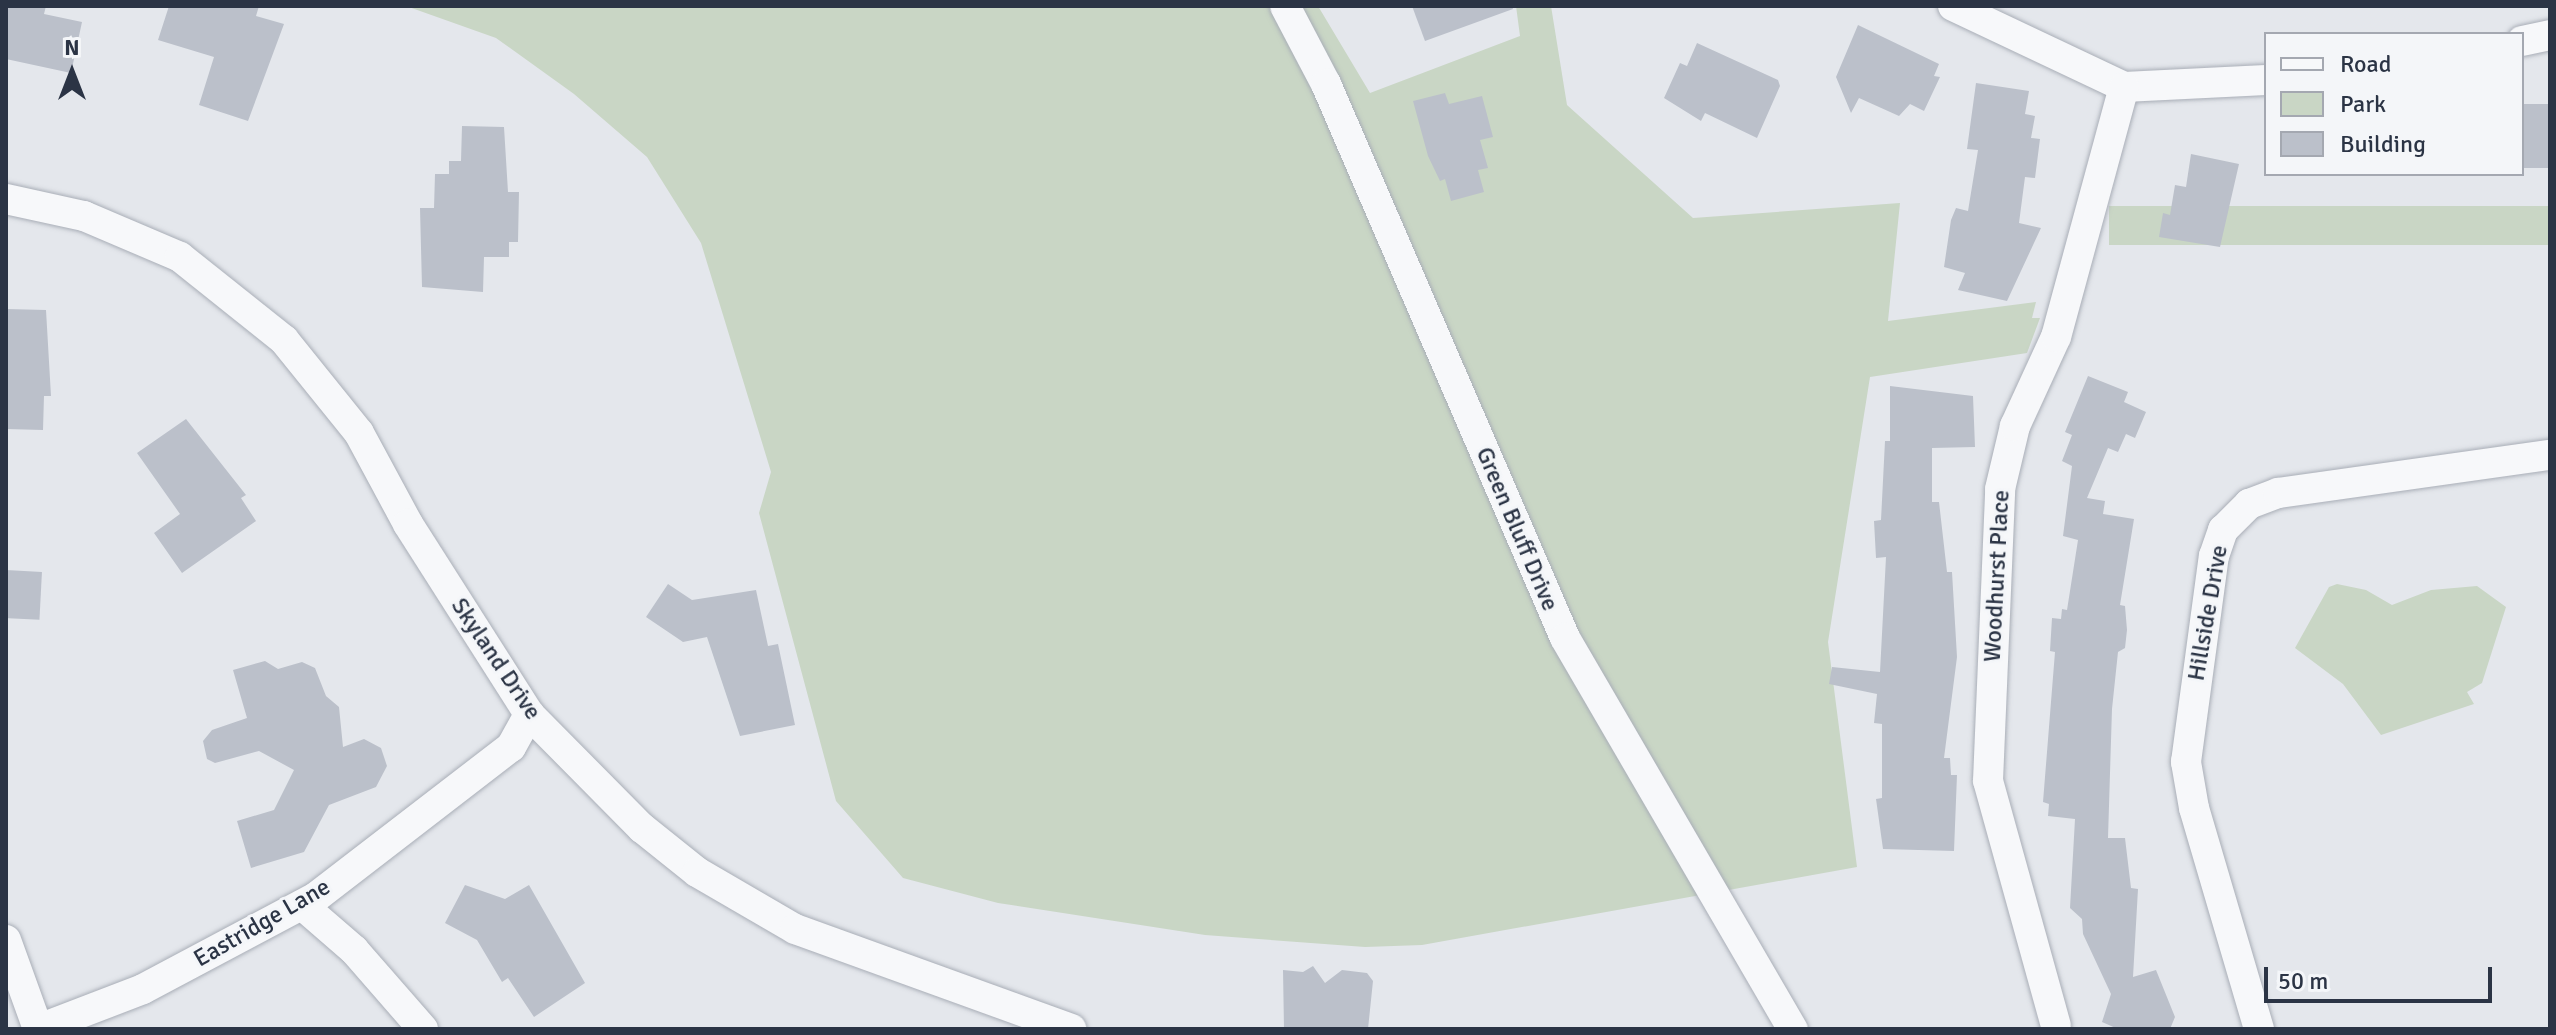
<!DOCTYPE html>
<style>
body{margin:0}
#map{position:relative;width:2556px;height:1035px;overflow:hidden;background:#e4e7ec;font-family:Signika,sans-serif}
div>[style]{position:absolute}
[style*='--x']{left:calc(var(--x)*1px);top:calc(var(--y)*1px);width:calc(var(--w)*1px);rotate:calc(var(--a)*1deg)}
.green>*{inset:0;background:#c9d6c5;transform-origin:0 0}
.building>*{inset:0;background:#bbc0ca;transform-origin:0 0}
.roads{filter:drop-shadow(0 0 2px #a9aeb7) drop-shadow(0 0 2px #a9aeb7)}
.minor>*{height:30px;margin:-15px;padding:0 15px;transform-origin:15px;border-radius:15px;background:#f7f8fa}
span{translate:-50% -50%;white-space:nowrap;text-align:center;line-height:1.15;-webkit-text-stroke:6px #f4f6f9;paint-order:stroke}
.street-label{font-size:24px;color:#2b3445}
.frame{position:absolute;inset:0;border:8px solid #2b3445;pointer-events:none}
.legend{position:absolute;left:2264px;top:32px;width:260px;height:144px;box-sizing:border-box;background:#f4f6f9;border:2px solid #a4a8b1;margin:0;padding:10px 14px;list-style:none;font-size:24px;color:#2b3445}
.legend li{display:flex;align-items:center;gap:16px;height:40px}
.legend b{width:40px;border:2px solid #a4a8b1}
.north{position:absolute;left:32px;top:32px;width:80px;height:80px;-webkit-text-stroke:6px #f4f6f9;paint-order:stroke;rotate:0deg;font-size:22px;font-weight:700;line-height:32px;text-align:center;color:#2b3445}
.north::after{content:'';display:block;margin:auto;width:28px;height:36px;background:#2b3445;clip-path:polygon(50% 0,100% 100%,50% 72%,0 100%)}
.scale{position:absolute;left:2264px;top:967px;width:228px;height:36px;box-sizing:border-box;border:4px solid #2b3445;border-top:0;padding-left:10px;font-size:24px;line-height:28px;white-space:nowrap;color:#2b3445;-webkit-text-stroke:6px #f4f6f9;paint-order:stroke}
</style>
<div id="map">
<div class="green">
<i style="clip-path:polygon(406px 6px,1318px 6px,1370px 93px,1520px 36px,1516px 6px,1551px 6px,1567px 105px,1693px 218px,1900px 203px,1888px 321px,2036px 302px,2032px 318px,2040px 318px,2027px 353px,1870px 377px,1828px 642px,1857px 867px,1422px 945px,1365px 947px,1205px 935px,998px 903px,903px 878px,836px 801px,759px 513px,771px 472px,701px 243px,647px 157px,574px 94px,496px 38px)"></i>
<i style="left:2550px;top:206px;width:39px;height:441px;rotate:90deg"></i>
<i style="clip-path:polygon(2337px 584px,2366px 590px,2392px 605px,2431px 590px,2477px 586px,2506px 607px,2482px 683px,2467px 692px,2474px 704px,2381px 735px,2343px 684px,2295px 648px,2329px 587px)"></i>
</div>
<div class="building">
<i style="clip-path:polygon(8px 6px,46px 6px,44px 14px,82px 22px,71px 73px,6px 59px)"></i>
<i style="clip-path:polygon(169px 6px,259px 6px,256px 16px,284px 24px,248px 121px,199px 105px,214px 57px,158px 40px)"></i>
<i style="clip-path:polygon(1412px 6px,1512px 6px,1513px 9px,1425px 41px)"></i>
<i style="clip-path:polygon(1858px 25px,1939px 64px,1934px 76px,1940px 77px,1924px 111px,1910px 104px,1899px 116px,1859px 98px,1851px 113px,1836px 77px)"></i>
<i style="clip-path:polygon(1697px 43px,1778px 80px,1780px 86px,1757px 138px,1705px 113px,1701px 121px,1664px 98px,1680px 63px,1687px 66px)"></i>
<i style="clip-path:polygon(1976px 83px,2029px 91px,2025px 114px,2035px 116px,2031px 138px,2040px 139px,2035px 178px,2025px 177px,2019px 223px,2041px 228px,2007px 301px,1958px 290px,1965px 273px,1944px 267px,1951px 220px,1956px 208px,1968px 211px,1978px 150px,1967px 149px)"></i>
<i style="clip-path:polygon(1445px 93px,1449px 104px,1482px 96px,1493px 137px,1480px 140px,1488px 168px,1478px 170px,1484px 192px,1451px 201px,1445px 179px,1440px 181px,1428px 156px,1413px 101px)"></i>
<i style="left:2550px;top:104px;width:64px;height:28px;rotate:90deg"></i>
<i style="clip-path:polygon(462px 126px,504px 127px,508px 192px,519px 192px,518px 242px,509px 242px,509px 257px,484px 257px,483px 292px,422px 287px,420px 208px,434px 208px,435px 174px,449px 174px,449px 161px,461px 161px)"></i>
<i style="clip-path:polygon(2191px 154px,2239px 164px,2220px 247px,2159px 237px,2163px 213px,2170px 215px,2175px 185px,2186px 187px)"></i>
<i style="clip-path:polygon(6px 309px,46px 310px,51px 396px,44px 396px,43px 430px,6px 429px)"></i>
<i style="clip-path:polygon(2088px 376px,2128px 392px,2124px 402px,2146px 412px,2135px 438px,2126px 434px,2118px 452px,2108px 448px,2087px 498px,2105px 501px,2103px 514px,2134px 519px,2120px 605px,2125px 606px,2127px 630px,2125px 648px,2118px 652px,2112px 709px,2108px 838px,2125px 838px,2131px 888px,2138px 889px,2133px 977px,2156px 970px,2175px 1017px,2170px 1029px,2118px 1029px,2102px 1022px,2111px 994px,2083px 934px,2082px 919px,2070px 908px,2075px 819px,2048px 816px,2049px 804px,2043px 802px,2055px 652px,2050px 651px,2052px 618px,2061px 619px,2062px 609px,2067px 610px,2078px 540px,2063px 536px,2072px 466px,2062px 461px,2072px 435px,2065px 432px)"></i>
<i style="clip-path:polygon(1890px 386px,1973px 396px,1975px 447px,1932px 448px,1932px 502px,1939px 502px,1947px 572px,1952px 572px,1957px 657px,1944px 758px,1950px 758px,1951px 775px,1957px 775px,1954px 851px,1883px 849px,1876px 799px,1882px 798px,1882px 724px,1874px 723px,1877px 694px,1829px 684px,1832px 667px,1880px 672px,1886px 557px,1876px 558px,1874px 521px,1881px 520px,1885px 441px,1890px 441px)"></i>
<i style="clip-path:polygon(186px 419px,246px 495px,241px 498px,256px 521px,182px 573px,154px 533px,180px 514px,137px 453px)"></i>
<i style="left:6px;top:570px;width:36px;height:48px;rotate:3deg"></i>
<i style="clip-path:polygon(668px 584px,692px 600px,756px 590px,768px 646px,778px 644px,795px 725px,740px 736px,707px 637px,683px 642px,646px 617px)"></i>
<i style="clip-path:polygon(265px 661px,278px 669px,302px 662px,315px 668px,326px 696px,339px 707px,343px 747px,364px 739px,381px 748px,387px 766px,376px 787px,329px 805px,304px 852px,251px 868px,237px 821px,274px 810px,294px 770px,259px 751px,215px 763px,207px 759px,203px 741px,212px 730px,247px 718px,233px 670px)"></i>
<i style="clip-path:polygon(465px 885px,505px 899px,529px 885px,585px 983px,534px 1017px,508px 978px,502px 982px,477px 940px,445px 923px)"></i>
<i style="clip-path:polygon(1313px 966px,1325px 983px,1342px 970px,1367px 973px,1373px 981px,1368px 1029px,1284px 1029px,1283px 970px,1303px 972px)"></i>
</div>
<div class="roads">
<div class="minor">
<i style="--x:1285;--y:6;--w:88;--a:62.3"></i>
<i style="--x:1326;--y:84;--w:603;--a:66.66"></i>
<i style="--x:1565;--y:638;--w:453;--a:59.8"></i>
<i style="--x:1953;--y:6;--w:189;--a:25.3"></i>
<i style="--x:2124;--y:87;--w:142;--a:-2.8"></i>
<i style="--x:2522;--y:41;--w:29;--a:-12"></i>
<i style="--x:6;--y:199;--w:80;--a:12.3"></i>
<i style="--x:84;--y:216;--w:104;--a:23.1"></i>
<i style="--x:180;--y:257;--w:133;--a:38.6"></i>
<i style="--x:284;--y:340;--w:119;--a:51.1"></i>
<i style="--x:359;--y:433;--w:103;--a:61.7"></i>
<i style="--x:408;--y:524;--w:225;--a:57.5"></i>
<i style="--x:529;--y:714;--w:161;--a:45.3"></i>
<i style="--x:642;--y:828;--w:70;--a:38.7"></i>
<i style="--x:697;--y:872;--w:113;--a:30.2"></i>
<i style="--x:795;--y:929;--w:294;--a:19.9"></i>
<i style="--x:302;--y:905;--w:69;--a:40.9"></i>
<i style="--x:354;--y:950;--w:105;--a:48.9"></i>
<i style="--x:6;--y:940;--w:95;--a:70.2"></i>
<i style="--x:2056;--y:1026;--w:254;--a:-105.5"></i>
<i style="--x:1988;--y:781;--w:292;--a:-87.6"></i>
<i style="--x:2000;--y:489;--w:65;--a:-76.6"></i>
<i style="--x:2015;--y:426;--w:98;--a:-65.3"></i>
<i style="--x:2056;--y:337;--w:259;--a:-74.8"></i>
<i style="--x:39;--y:1029;--w:111;--a:-21"></i>
<i style="--x:143;--y:989;--w:196;--a:-28"></i>
<i style="--x:316;--y:897;--w:246;--a:-37.6"></i>
<i style="--x:511;--y:747;--w:38;--a:-61"></i>
<i style="--x:2259;--y:1029;--w:230;--a:-106.4"></i>
<i style="--x:2194;--y:808;--w:47;--a:-99.9"></i>
<i style="--x:2186;--y:762;--w:208;--a:-82.3"></i>
<i style="--x:2214;--y:556;--w:28;--a:-71"></i>
<i style="--x:2223;--y:530;--w:37;--a:-45"></i>
<i style="--x:2249;--y:504;--w:31;--a:-21"></i>
<i style="--x:2278;--y:493;--w:275;--a:-8"></i>
</div>
</div>
<div class="street-label">
<span style="left:1517px;top:529px;rotate:67deg">Green Bluff Drive</span>
<span style="left:1997px;top:576px;rotate:-87deg">Woodhurst Place</span>
<span style="left:2208px;top:613px;rotate:-80deg">Hillside Drive</span>
<span style="left:496px;top:659px;rotate:56deg">Skyland Drive</span>
<span style="left:262px;top:923px;rotate:-30deg">Eastridge Lane</span>
</div>
<div class="frame"></div>
<ul class="legend">
<li><b style="height:10px;background:#f7f8fa"></b>Road</li>
<li><b style="height:22px;background:#c9d6c5"></b>Park</li>
<li><b style="height:22px;background:#bbc0ca"></b>Building</li>
</ul>
<div class="north">N</div>
<div class="scale">50 m</div>
</div>
